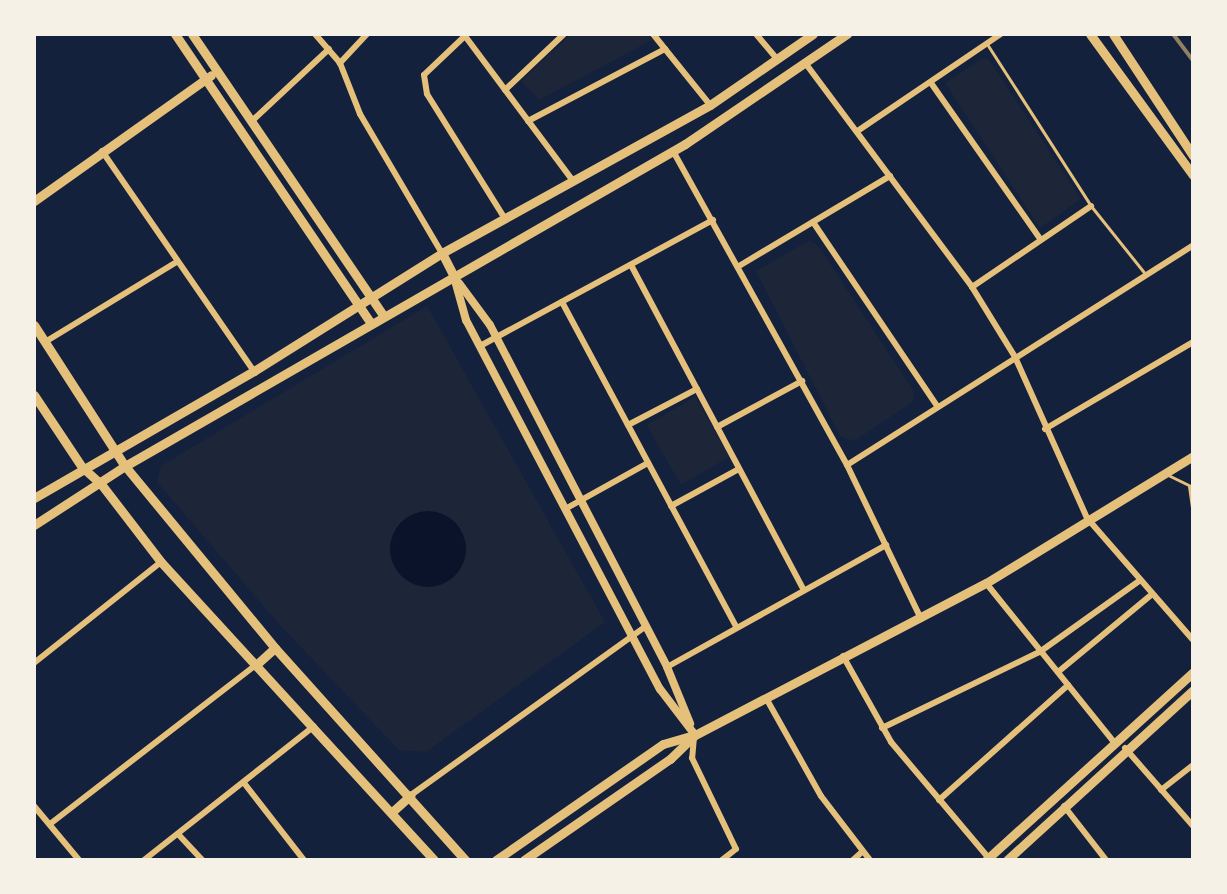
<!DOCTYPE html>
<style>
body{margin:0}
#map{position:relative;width:1227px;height:894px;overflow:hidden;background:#14213d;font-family:"Crimson Pro",serif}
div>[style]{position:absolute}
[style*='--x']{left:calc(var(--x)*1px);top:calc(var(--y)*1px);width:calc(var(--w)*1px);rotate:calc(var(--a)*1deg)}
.green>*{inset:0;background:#1d2539;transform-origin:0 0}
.water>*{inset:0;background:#0b132b}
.round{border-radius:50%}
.service>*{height:3px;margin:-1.5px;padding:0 1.5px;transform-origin:1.5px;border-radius:1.5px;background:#e5c07b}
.minor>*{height:6px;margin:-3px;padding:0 3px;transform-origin:3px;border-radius:3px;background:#e5c07b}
.tertiary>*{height:8px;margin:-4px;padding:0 4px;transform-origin:4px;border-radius:4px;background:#e5c07b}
.secondary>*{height:9px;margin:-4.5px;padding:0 4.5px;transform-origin:4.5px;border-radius:4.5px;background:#e5c07b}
.rail>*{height:4px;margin:-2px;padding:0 2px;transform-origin:2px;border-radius:2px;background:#918062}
span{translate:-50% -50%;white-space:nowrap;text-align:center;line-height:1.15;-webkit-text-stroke:6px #f6f1e7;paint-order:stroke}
.frame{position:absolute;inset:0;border:36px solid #f6f1e7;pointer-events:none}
</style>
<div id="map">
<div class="green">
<i style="clip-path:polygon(571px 34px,647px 34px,652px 40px,539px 100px,521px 81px)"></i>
<i style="clip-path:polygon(983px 58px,989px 60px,1081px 199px,1040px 228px,945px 83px)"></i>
<i style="clip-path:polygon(810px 240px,820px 248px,914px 392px,913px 402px,854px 441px,840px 436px,756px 271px)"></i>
<i style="clip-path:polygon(427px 306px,605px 622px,426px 752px,399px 750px,278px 623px,157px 482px,161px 466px)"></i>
<i style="left:695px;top:397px;width:69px;height:56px;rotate:60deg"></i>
</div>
<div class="water">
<i class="round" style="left:390px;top:511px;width:76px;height:76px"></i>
</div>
<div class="service">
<i style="--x:987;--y:44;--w:193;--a:57.3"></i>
<i style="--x:1091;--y:206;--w:88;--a:51.4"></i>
<i style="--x:1168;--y:475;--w:28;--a:26"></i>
<i style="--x:1189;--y:486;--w:27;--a:82"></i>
</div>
<div class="minor">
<i style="--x:315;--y:34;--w:38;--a:49"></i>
<i style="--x:367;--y:34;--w:40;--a:133"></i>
<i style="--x:340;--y:63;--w:55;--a:68.6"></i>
<i style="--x:360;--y:114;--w:161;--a:59.5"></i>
<i style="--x:467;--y:34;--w:59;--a:136.4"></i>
<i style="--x:424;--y:75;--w:19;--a:81"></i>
<i style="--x:427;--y:94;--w:147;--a:58"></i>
<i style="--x:653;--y:34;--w:91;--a:51.2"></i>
<i style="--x:756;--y:34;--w:34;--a:50"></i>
<i style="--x:465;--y:36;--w:181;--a:53.3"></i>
<i style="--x:806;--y:64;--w:278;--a:53.3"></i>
<i style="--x:972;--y:287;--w:82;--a:58.4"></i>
<i style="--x:1015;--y:357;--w:176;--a:65.9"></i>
<i style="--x:1087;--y:518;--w:162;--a:49"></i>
<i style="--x:931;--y:83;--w:188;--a:55"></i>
<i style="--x:505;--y:90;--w:81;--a:-43.5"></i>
<i style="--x:253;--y:120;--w:104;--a:-43.1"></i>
<i style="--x:528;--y:121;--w:155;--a:-27.7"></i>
<i style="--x:859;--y:130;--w:171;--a:-34.1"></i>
<i style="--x:102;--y:151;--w:267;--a:55.4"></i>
<i style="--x:673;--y:151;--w:359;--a:61"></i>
<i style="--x:847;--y:465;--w:171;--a:64.3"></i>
<i style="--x:813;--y:222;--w:223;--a:56"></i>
<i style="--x:631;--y:265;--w:367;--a:62"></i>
<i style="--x:739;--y:266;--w:176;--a:-30.8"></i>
<i style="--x:972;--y:287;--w:144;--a:-34.2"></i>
<i style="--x:562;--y:302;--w:369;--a:61.8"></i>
<i style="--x:45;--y:342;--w:152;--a:-31.3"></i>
<i style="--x:480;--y:346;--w:265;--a:-28.4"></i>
<i style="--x:628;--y:425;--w:78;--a:-27.6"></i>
<i style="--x:717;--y:427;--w:97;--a:-28.4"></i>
<i style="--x:1045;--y:429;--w:172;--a:-30.4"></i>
<i style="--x:847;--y:465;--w:410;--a:-32.4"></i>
<i style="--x:671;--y:506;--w:77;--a:-28.6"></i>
<i style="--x:565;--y:509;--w:95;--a:-29"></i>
<i style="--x:986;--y:583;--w:203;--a:51.2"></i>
<i style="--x:843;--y:656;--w:98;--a:60.8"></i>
<i style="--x:891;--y:742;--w:150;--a:49.9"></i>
<i style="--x:34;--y:663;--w:162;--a:-38.5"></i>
<i style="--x:667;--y:667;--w:251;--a:-29.1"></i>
<i style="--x:1058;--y:672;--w:119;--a:-39.6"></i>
<i style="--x:766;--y:698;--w:112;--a:60.7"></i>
<i style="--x:821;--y:796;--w:81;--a:52.6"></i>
<i style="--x:882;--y:728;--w:177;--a:-25.8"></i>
<i style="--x:1041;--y:651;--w:120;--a:-35.5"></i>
<i style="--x:694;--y:737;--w:21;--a:95"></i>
<i style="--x:692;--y:758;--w:101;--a:64.2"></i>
<i style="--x:736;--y:849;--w:18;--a:142"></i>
<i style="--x:1125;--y:748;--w:103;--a:48.9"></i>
<i style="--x:244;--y:783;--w:98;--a:52.1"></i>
<i style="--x:1161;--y:790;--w:41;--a:-38"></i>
<i style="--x:411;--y:795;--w:289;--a:-35.7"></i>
<i style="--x:939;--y:800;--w:173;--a:-41.7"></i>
<i style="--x:34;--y:806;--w:70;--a:50.2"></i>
<i style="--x:1064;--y:806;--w:68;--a:52.1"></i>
<i style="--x:50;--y:824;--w:260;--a:-37.7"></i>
<i style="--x:178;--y:834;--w:35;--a:47"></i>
<i style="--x:144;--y:860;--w:216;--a:-38.2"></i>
<i style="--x:853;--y:860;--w:12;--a:-42"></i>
</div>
<div class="tertiary">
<i style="--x:454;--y:277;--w:45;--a:74.4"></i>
<i style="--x:466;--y:320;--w:417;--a:62.3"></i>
<i style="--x:660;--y:689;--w:58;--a:52.7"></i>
<i style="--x:459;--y:283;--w:52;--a:53.6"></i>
<i style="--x:490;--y:325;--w:385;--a:62.6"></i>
<i style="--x:667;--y:667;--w:61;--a:67.7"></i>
</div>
<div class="secondary">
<i style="--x:175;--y:34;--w:350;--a:55.9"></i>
<i style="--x:192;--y:34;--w:341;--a:55.8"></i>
<i style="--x:1090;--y:34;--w:175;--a:53.9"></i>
<i style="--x:1113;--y:34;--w:146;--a:56.7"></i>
<i style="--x:34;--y:201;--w:217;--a:-35.4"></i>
<i style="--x:442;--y:253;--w:27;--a:63"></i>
<i style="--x:34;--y:325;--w:168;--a:57.2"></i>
<i style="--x:125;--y:466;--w:236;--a:50.5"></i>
<i style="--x:275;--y:648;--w:285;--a:48.1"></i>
<i style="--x:34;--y:395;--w:87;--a:56.3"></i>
<i style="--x:82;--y:467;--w:25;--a:42"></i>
<i style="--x:101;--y:484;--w:98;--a:52.4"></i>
<i style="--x:161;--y:562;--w:404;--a:47.5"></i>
<i style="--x:34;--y:498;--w:254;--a:-30"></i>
<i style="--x:254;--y:371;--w:222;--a:-32.1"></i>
<i style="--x:442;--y:253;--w:306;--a:-28.9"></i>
<i style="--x:710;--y:105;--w:125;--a:-34.6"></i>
<i style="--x:34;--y:525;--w:108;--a:-33"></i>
<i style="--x:125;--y:466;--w:646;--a:-29.9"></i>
<i style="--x:685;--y:144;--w:196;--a:-34.2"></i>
<i style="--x:257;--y:664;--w:24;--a:-42"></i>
<i style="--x:392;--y:812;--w:25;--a:-42"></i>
<i style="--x:496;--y:860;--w:203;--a:-34.8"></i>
<i style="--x:663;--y:744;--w:33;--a:-16"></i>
<i style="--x:695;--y:735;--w:328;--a:-27.6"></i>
<i style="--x:986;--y:583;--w:243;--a:-31.5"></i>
<i style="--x:524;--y:860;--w:178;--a:-34.7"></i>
<i style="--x:670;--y:759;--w:32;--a:-44"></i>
<i style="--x:986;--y:860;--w:280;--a:-42.2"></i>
<i style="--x:1007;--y:860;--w:252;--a:-42.4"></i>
</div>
<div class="rail">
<i style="--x:1173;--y:34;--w:34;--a:53"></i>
</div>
<div class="frame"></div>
</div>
